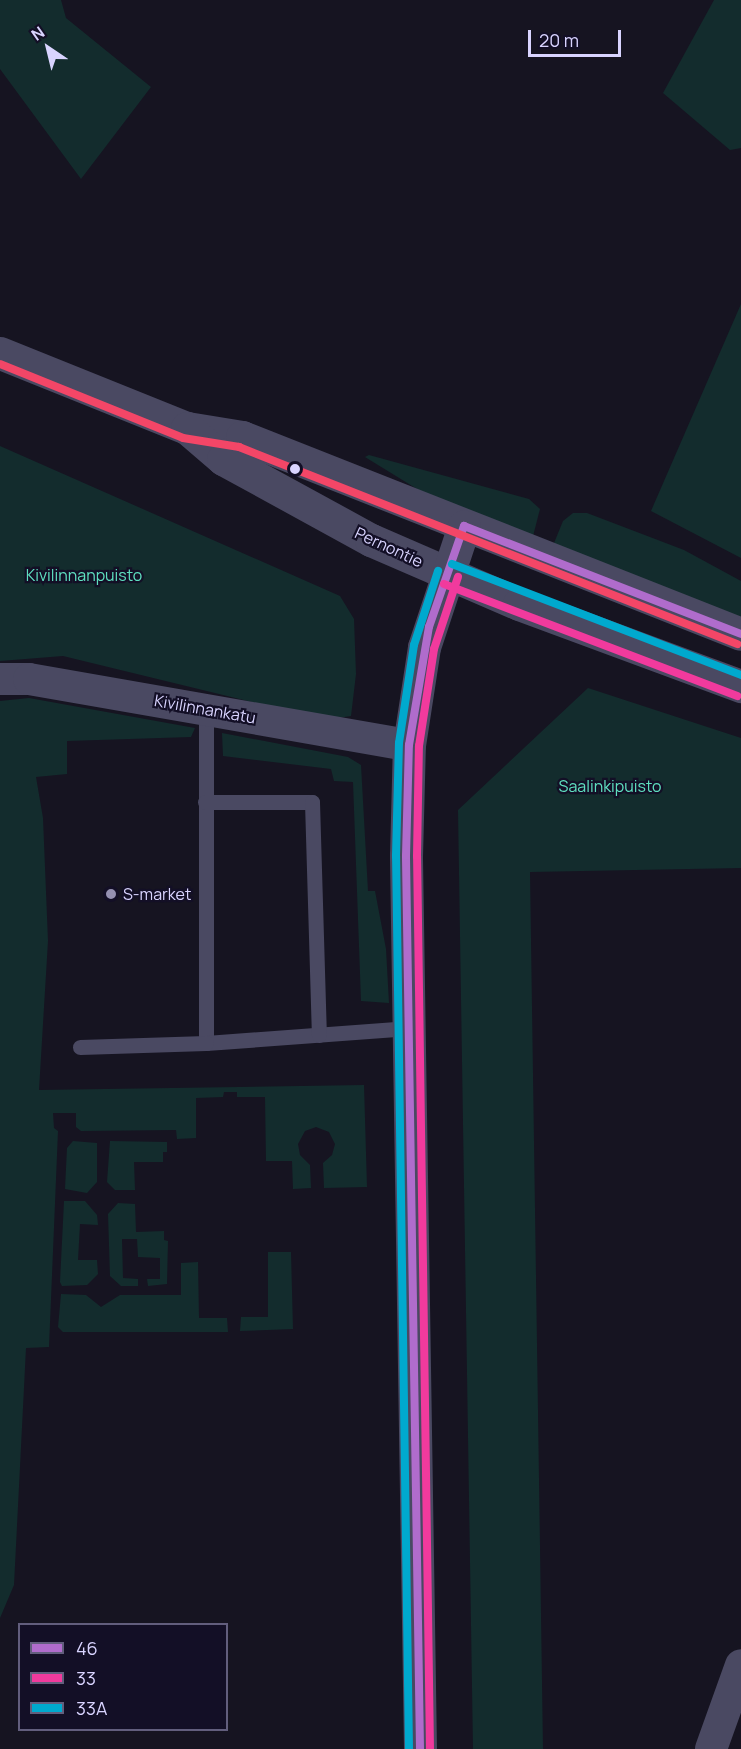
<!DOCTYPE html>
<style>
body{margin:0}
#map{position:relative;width:741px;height:1749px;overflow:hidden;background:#161421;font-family:Manrope,sans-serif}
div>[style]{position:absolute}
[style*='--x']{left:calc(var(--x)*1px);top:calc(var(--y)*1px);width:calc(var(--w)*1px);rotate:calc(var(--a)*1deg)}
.green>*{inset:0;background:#132c2d}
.service>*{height:15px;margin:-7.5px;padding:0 7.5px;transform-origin:7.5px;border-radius:7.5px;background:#4a4962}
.minor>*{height:32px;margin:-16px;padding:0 16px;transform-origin:16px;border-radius:16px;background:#4a4962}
.tertiary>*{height:33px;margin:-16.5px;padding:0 16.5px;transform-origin:16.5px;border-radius:16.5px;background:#4a4962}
.bus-1>*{height:8px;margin:-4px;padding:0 4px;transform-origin:4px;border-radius:4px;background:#b06ccc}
.bus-2>*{height:8px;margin:-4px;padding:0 4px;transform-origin:4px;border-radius:4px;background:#f13a9d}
.bus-3>*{height:8px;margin:-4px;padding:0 4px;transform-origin:4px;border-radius:4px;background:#00a9ce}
.bus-4>*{height:8px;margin:-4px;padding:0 4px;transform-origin:4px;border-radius:4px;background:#f34667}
.dots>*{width:16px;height:16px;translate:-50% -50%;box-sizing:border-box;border:3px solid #130f26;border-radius:50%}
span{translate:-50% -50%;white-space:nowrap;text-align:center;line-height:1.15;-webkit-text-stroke:4.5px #130f26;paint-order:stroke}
.street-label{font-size:16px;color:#d9d4ff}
.park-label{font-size:16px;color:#5fe0c0}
.poi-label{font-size:16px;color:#d9d4ff}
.left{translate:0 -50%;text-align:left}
.legend{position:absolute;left:18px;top:1623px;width:210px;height:108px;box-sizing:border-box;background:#130f26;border:2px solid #625e7d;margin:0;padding:8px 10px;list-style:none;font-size:18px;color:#d9d4ff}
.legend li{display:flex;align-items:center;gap:12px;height:30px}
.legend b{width:30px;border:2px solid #625e7d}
.north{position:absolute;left:18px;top:18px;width:60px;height:60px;-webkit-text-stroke:4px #130f26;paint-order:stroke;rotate:325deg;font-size:16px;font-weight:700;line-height:24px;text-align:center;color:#d9d4ff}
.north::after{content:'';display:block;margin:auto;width:21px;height:27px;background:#d9d4ff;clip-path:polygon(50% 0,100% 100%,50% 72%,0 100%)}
.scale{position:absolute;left:528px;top:30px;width:93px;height:27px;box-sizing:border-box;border:3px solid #d9d4ff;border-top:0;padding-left:8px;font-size:18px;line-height:21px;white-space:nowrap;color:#d9d4ff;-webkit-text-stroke:4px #130f26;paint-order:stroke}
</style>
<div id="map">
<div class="green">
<i style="clip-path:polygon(0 0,61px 0,66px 18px,151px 87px,81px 179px,0 69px)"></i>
<i style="clip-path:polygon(714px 0,741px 0,741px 148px,730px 150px,663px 93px)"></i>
<i style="clip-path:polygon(741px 304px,741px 558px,651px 511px)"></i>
<i style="clip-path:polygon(0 446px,340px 596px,354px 619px,356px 674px,351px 716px,326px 720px,63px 656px,0 661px)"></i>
<i style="clip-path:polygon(369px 455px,529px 499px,540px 509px,532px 540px,435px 500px,365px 457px)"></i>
<i style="clip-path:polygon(573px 513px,587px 513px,684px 550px,741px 581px,741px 623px,552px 548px,563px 521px)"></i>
<i style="clip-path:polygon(588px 688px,741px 738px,741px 868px,530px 872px,543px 1749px,473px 1749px,458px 810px)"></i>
<i style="clip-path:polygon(29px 698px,195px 728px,191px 737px,67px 741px,67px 774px,36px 777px,43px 818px,48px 941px,39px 1090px,364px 1085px,367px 1187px,324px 1188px,323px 1163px,332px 1155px,335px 1144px,329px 1132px,316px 1127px,305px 1131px,298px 1144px,300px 1155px,310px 1165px,311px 1188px,293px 1189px,292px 1161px,266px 1161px,265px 1097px,237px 1097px,237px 1092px,224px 1092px,223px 1097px,196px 1098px,196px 1138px,177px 1139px,176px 1130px,81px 1131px,76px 1127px,76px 1113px,53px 1113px,54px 1128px,58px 1131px,49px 1347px,26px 1348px,14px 1585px,0 1618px,0 701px)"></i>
<i style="clip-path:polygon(222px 733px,348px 757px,361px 765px,368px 891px,375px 891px,386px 949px,389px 1003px,361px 1001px,353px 782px,334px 781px,331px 769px,223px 756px)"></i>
<i style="clip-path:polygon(73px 1141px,97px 1143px,97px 1182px,87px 1193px,65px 1189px,67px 1148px)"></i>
<i style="clip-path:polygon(110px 1141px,167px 1142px,167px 1152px,163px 1152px,163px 1162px,134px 1162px,135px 1190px,115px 1190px,107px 1182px)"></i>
<i style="clip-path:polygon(64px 1201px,85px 1201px,97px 1215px,98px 1225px,80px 1224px,78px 1260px,97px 1260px,98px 1274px,87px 1285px,62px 1286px,60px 1282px)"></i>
<i style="clip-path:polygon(118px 1203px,135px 1204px,136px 1232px,164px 1231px,164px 1240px,168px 1241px,167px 1284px,148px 1286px,147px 1279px,160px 1279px,160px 1258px,138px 1257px,137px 1239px,122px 1239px,123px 1278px,138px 1279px,138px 1286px,121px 1286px,110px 1276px,108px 1214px)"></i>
<i style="clip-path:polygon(268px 1252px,291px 1252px,293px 1329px,240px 1331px,241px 1317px,268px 1317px)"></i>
<i style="clip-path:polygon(198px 1262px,199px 1318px,227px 1318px,228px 1332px,63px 1332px,58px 1327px,61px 1294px,86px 1295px,101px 1307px,120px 1295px,181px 1295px,181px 1263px)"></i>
</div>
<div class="service">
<i style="--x:206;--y:710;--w:333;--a:90"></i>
<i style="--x:206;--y:1043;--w:204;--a:-4.2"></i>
<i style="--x:205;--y:802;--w:107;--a:0"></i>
<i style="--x:312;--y:802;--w:233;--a:88.3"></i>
<i style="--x:80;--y:1047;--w:126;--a:-1.8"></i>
</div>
<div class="minor">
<i style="--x:0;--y:679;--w:29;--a:0"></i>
<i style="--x:29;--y:679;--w:386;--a:9.9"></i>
<i style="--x:711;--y:1749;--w:89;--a:-70.3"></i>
</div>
<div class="tertiary">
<i style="--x:0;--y:353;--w:201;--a:21.9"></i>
<i style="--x:187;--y:428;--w:56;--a:9.3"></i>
<i style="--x:242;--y:437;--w:536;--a:21.54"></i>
<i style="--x:187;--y:428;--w:48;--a:40.7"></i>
<i style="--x:223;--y:459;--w:169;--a:28.7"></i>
<i style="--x:371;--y:540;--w:161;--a:23.4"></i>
<i style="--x:519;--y:604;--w:237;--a:20.3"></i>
<i style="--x:420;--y:1749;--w:893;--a:-90.9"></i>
<i style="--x:406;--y:856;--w:111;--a:-88.5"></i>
<i style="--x:409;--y:745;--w:99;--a:-81.3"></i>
<i style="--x:424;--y:647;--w:127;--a:-71.7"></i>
</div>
<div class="bus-1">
<i style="--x:420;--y:1749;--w:893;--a:-90.9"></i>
<i style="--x:406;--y:856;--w:111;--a:-88.5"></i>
<i style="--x:409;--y:745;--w:120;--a:-80.4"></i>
<i style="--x:429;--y:627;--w:107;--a:-70.9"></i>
<i style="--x:464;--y:526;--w:297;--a:21.3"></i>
</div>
<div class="bus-2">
<i style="--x:444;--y:584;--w:314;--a:20.9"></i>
<i style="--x:430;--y:1749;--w:893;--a:-90.83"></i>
<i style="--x:417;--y:856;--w:110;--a:-89"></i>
<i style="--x:419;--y:746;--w:98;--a:-81.2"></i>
<i style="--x:434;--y:649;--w:76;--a:-71.6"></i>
</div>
<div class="bus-3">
<i style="--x:452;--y:564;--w:310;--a:21"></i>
<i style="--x:409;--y:1749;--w:893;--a:-90.83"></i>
<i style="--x:396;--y:856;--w:113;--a:-88.5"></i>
<i style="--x:399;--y:743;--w:99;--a:-81.3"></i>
<i style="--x:414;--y:645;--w:78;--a:-72"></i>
</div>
<div class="bus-4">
<i style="--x:0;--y:364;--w:197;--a:22"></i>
<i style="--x:183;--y:438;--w:57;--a:9.1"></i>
<i style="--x:239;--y:447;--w:536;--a:21.58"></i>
</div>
<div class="dots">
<i style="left:295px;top:469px;background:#d9d4ff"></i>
<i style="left:111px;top:894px;background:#9591b1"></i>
</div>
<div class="street-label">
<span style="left:389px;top:547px;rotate:25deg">Pernontie</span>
<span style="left:205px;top:709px;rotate:10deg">Kivilinnankatu</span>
</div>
<div class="park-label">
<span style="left:84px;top:575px">Kivilinnanpuisto</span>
<span style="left:610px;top:786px">Saalinkipuisto</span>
</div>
<div class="poi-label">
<span class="left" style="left:123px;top:894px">S-market</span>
</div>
<ul class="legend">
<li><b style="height:8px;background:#b06ccc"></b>46</li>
<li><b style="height:8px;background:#f13a9d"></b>33</li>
<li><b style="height:8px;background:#00a9ce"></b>33A</li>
</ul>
<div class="north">N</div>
<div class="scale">20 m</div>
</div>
